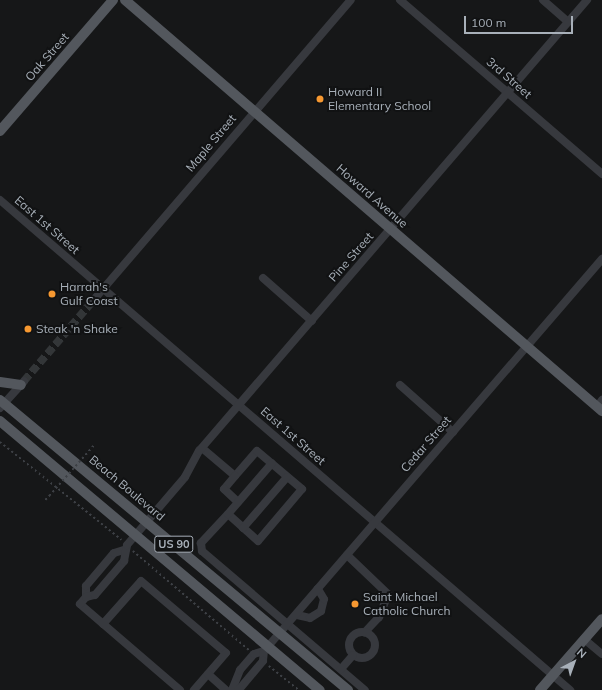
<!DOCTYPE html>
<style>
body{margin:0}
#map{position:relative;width:602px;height:690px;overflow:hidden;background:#161718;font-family:Mulish,sans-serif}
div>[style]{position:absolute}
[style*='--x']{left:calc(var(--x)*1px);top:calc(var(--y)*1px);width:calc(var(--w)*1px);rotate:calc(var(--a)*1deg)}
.minor-tunnel>*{height:8px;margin-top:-4px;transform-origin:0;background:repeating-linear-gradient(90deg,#333638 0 8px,transparent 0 12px)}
.path>*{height:1.5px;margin-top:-0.75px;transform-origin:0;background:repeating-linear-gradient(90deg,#3d4045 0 2px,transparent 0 5px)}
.minor>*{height:8px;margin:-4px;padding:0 4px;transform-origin:4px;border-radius:4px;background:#37393e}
.minor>.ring{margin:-4px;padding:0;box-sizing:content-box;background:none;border:8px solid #37393e;border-radius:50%}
.major>*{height:10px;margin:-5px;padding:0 5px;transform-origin:5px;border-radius:5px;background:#53575d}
.path-bridge>*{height:1.5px;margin-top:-0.75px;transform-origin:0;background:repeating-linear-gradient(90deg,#3d4045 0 2px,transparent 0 5px)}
.dots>*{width:11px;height:11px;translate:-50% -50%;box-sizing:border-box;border:2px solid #111213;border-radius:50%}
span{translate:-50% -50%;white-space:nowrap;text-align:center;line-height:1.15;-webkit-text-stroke:4px #111213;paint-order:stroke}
.shield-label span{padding:1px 3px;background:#111213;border:1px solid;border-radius:3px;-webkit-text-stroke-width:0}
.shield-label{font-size:11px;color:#a8b0b9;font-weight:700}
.street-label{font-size:12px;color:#a8b0b9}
.poi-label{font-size:12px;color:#a8b0b9}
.left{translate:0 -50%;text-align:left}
.north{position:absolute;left:554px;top:642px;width:40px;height:40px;-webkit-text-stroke:3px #111213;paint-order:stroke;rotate:41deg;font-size:11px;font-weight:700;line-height:16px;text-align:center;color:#a8b0b9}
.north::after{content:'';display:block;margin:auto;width:14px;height:18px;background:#a8b0b9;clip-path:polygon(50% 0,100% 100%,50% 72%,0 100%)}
.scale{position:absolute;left:464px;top:16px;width:109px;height:18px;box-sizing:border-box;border:2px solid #a8b0b9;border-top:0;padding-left:5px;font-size:12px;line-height:14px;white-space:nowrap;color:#a8b0b9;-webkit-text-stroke:3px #111213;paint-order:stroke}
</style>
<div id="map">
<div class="minor-tunnel">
<i style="--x:24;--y:381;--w:103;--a:-49.3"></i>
</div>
<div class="path">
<i style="--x:0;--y:442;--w:156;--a:38.8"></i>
<i style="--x:45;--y:500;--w:6;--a:-45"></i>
<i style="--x:133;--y:551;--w:153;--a:40.5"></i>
<i style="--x:269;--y:666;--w:38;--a:39"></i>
</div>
<div class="minor">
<i style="--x:400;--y:0;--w:267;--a:40.7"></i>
<i style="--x:543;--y:0;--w:33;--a:41"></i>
<i style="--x:0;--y:200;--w:752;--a:40.68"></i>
<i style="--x:263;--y:278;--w:65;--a:41.3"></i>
<i style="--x:91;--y:303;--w:399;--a:-49.4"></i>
<i style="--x:400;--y:385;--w:71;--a:41.6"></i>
<i style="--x:597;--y:407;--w:9;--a:-54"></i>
<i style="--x:0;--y:408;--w:36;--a:-48"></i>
<i style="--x:202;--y:448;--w:43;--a:40.3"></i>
<i style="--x:235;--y:476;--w:33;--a:-49"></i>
<i style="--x:257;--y:451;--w:59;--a:40.2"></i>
<i style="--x:302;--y:489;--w:68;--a:130.2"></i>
<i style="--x:258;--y:541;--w:40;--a:-138"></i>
<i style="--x:228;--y:514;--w:40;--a:133"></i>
<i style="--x:201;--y:543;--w:8;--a:83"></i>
<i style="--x:202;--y:551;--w:214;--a:40.5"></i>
<i style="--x:235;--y:476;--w:17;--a:130"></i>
<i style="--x:224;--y:489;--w:19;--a:43"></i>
<i style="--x:228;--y:514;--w:67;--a:-49.2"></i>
<i style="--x:243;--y:528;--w:67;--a:-49.2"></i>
<i style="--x:347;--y:555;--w:57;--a:43.6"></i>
<i style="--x:388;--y:594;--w:25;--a:111"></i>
<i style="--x:379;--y:617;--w:21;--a:133"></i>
<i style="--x:86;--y:597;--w:11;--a:-90"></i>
<i style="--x:86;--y:586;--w:43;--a:-49.7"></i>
<i style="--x:114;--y:553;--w:10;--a:-17"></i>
<i style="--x:297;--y:615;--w:13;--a:13"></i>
<i style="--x:310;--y:618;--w:13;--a:-32"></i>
<i style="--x:321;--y:611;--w:12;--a:-76"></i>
<i style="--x:324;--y:599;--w:12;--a:-121"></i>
<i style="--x:103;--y:624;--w:57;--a:-48.5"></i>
<i style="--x:141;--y:581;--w:111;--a:40.3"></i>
<i style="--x:226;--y:653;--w:49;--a:130.9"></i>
<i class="ring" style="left:349px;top:632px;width:18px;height:18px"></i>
<i style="--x:584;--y:639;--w:23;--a:40"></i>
<i style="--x:264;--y:651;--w:518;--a:-49.23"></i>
<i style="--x:341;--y:669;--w:18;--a:-49"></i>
<i style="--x:208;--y:674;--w:24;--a:42"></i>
<i style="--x:180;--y:690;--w:132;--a:-139.3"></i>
<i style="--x:80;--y:604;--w:9;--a:-49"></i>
<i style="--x:86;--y:597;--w:9;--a:-13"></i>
<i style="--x:95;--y:595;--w:45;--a:-49.5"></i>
<i style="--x:124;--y:561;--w:16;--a:-79"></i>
<i style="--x:127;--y:545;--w:89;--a:-49.5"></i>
<i style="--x:185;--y:477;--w:30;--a:-62"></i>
<i style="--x:199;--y:451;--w:595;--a:-49.29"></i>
<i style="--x:232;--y:690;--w:22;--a:-68"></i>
<i style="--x:240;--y:670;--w:21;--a:-49"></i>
<i style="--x:254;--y:654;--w:10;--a:-17"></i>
<i style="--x:264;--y:651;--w:10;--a:96"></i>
<i style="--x:263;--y:661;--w:38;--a:130"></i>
</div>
<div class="major">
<i style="--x:125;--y:0;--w:630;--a:40.75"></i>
<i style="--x:0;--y:131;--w:173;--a:-49.2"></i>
<i style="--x:0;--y:382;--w:21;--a:8"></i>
<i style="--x:0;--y:400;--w:453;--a:39.8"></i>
<i style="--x:0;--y:421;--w:418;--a:40.1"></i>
<i style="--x:540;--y:690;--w:94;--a:-48.9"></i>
</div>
<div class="path-bridge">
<i style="--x:49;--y:496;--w:69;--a:-48.5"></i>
</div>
<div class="dots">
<i style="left:320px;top:99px;background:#f69831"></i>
<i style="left:52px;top:294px;background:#f69831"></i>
<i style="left:28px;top:329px;background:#f69831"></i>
<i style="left:355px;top:604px;background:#f69831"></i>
</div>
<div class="shield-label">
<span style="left:174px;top:544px">US 90</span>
</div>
<div class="street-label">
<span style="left:47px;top:57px;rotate:-49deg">Oak Street</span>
<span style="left:509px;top:78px;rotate:41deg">3rd Street</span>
<span style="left:211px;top:143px;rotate:-50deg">Maple Street</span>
<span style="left:372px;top:196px;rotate:41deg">Howard Avenue</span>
<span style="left:47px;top:225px;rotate:41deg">East 1st Street</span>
<span style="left:351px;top:257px;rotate:-49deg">Pine Street</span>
<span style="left:293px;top:436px;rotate:41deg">East 1st Street</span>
<span style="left:426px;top:444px;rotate:-49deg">Cedar Street</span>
<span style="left:127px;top:488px;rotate:40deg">Beach Boulevard</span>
</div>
<div class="poi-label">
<span class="left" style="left:328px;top:99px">Howard II<br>Elementary School</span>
<span class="left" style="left:60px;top:294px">Harrah's<br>Gulf Coast</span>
<span class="left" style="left:36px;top:329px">Steak 'n Shake</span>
<span class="left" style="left:363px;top:604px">Saint Michael<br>Catholic Church</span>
</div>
<div class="north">N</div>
<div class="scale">100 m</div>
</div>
